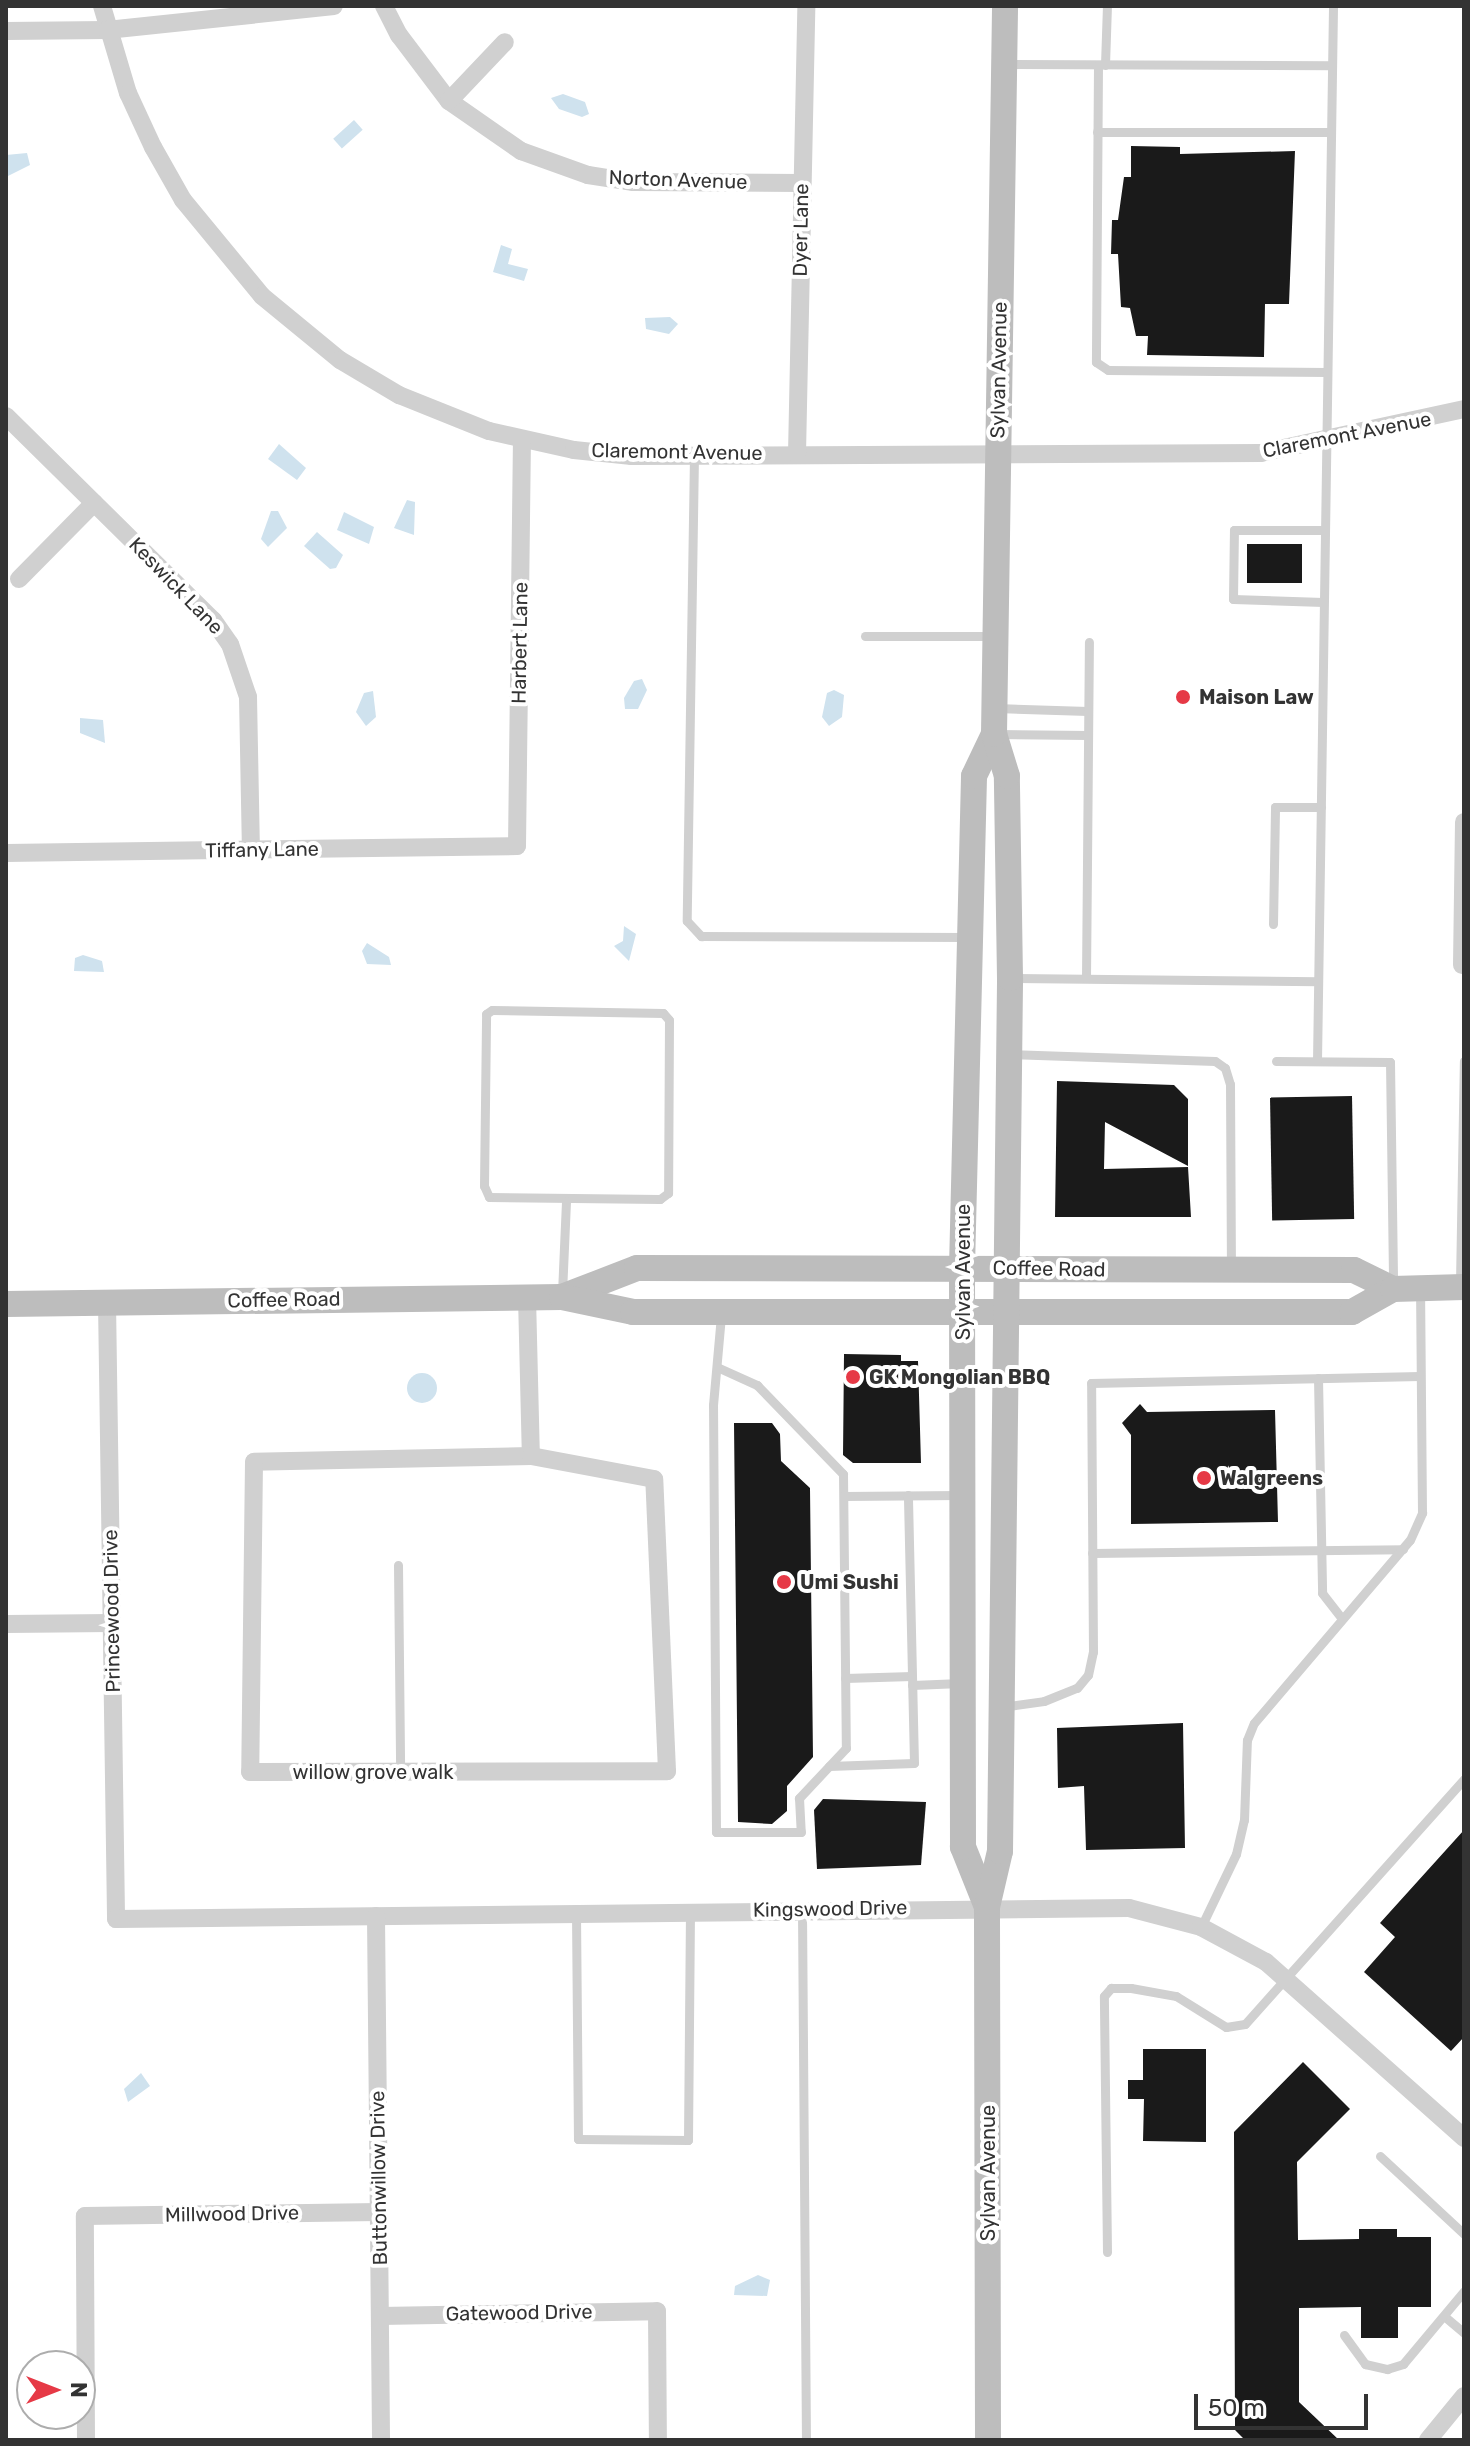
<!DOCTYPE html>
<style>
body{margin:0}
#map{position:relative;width:1470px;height:2446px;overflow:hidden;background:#fff;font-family:Rubik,sans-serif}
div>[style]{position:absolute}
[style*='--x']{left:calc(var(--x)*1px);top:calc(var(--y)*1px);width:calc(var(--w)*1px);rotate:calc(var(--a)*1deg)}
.water>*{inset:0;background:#cfe2ee;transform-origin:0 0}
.round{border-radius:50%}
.building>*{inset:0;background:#1a1a1a;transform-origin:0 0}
.service>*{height:9px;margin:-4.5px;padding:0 4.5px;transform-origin:4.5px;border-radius:4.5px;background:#d0d0d0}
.minor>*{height:18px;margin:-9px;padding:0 9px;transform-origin:9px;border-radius:9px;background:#d0d0d0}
.secondary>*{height:26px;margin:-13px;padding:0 13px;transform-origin:13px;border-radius:13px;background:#bdbdbd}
.dots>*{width:22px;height:22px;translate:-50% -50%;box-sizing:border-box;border:4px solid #fff;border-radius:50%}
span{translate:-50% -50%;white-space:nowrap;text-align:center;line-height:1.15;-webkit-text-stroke:8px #fff;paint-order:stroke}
.street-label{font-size:20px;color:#333}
.poi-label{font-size:20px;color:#333;font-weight:700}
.left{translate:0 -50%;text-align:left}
.frame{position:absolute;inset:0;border:8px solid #333;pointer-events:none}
.north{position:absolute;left:16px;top:2350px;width:80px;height:80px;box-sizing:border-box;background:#fff;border:2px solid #adadad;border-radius:50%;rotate:90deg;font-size:22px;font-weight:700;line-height:32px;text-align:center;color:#333}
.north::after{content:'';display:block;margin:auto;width:28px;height:36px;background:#e63946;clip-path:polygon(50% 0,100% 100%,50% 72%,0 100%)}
.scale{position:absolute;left:1194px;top:2394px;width:174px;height:36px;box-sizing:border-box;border:4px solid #333;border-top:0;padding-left:10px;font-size:24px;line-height:28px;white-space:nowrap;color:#333;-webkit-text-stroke:6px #fff;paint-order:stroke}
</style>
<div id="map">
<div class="water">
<i style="clip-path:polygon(563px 94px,585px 102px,589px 114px,582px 117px,559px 109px,551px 98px)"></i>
<i style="left:354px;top:120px;width:13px;height:28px;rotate:48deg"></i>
<i style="clip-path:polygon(27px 153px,30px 165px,6px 177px,6px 155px)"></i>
<i style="clip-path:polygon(501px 245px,512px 249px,508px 264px,528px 269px,524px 281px,493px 272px)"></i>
<i style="clip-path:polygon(670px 317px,678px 324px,669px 334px,646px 329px,645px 318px)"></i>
<i style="clip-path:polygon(279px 444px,306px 468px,297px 480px,268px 459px)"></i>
<i style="clip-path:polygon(407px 500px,415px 502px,414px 535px,394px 528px)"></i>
<i style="clip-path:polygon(271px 511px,278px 511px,287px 528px,268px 547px,261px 539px)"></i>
<i style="clip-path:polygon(344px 512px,374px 527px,369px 544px,337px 530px)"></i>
<i style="clip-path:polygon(317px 532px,343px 555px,336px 568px,330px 569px,304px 546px)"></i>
<i style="clip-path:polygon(642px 679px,647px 690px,638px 709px,625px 709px,624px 698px,634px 681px)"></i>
<i style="clip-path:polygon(834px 690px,844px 695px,842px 717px,829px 726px,822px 717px,827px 693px)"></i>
<i style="clip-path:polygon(373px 691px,376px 717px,366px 726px,356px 712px,364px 693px)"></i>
<i style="clip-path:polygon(80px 718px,103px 720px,105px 743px,80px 733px)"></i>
<i style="clip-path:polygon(624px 926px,636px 934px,629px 961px,614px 946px,623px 941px)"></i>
<i style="clip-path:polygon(367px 943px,389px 957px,391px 965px,367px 964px,362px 951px)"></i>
<i style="clip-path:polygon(83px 955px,102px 961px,104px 972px,74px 971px,75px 958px)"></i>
<i class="round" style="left:407px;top:1373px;width:30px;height:30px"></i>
<i style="clip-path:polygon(141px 2073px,150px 2086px,128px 2102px,124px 2089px)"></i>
<i style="clip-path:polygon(758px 2275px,770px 2280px,767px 2296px,734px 2295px,735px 2286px)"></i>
</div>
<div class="building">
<i style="clip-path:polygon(1131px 146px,1180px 147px,1180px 154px,1295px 151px,1289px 304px,1265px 304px,1264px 357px,1147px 355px,1148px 336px,1136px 336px,1130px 308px,1121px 307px,1118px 254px,1111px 254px,1112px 220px,1118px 220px,1124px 177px,1131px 177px)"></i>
<i style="left:1247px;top:544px;width:55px;height:39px"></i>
<i style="clip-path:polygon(1057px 1081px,1174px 1085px,1188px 1099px,1188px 1166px,1105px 1122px,1104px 1169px,1188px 1167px,1191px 1217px,1055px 1217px)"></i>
<i style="left:1352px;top:1096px;width:123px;height:82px;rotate:89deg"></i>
<i style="clip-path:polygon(844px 1354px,901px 1355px,901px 1361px,918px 1361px,921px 1463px,853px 1463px,843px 1455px)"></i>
<i style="clip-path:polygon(1140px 1404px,1147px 1412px,1275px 1410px,1278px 1522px,1131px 1524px,1131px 1435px,1122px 1423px)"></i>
<i style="clip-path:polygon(734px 1423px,772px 1423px,780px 1434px,781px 1461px,810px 1488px,813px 1757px,787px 1786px,787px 1811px,772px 1824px,738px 1822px)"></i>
<i style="clip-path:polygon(1183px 1723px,1185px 1848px,1086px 1850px,1084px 1786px,1058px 1788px,1057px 1728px)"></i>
<i style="clip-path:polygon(823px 1799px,926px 1802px,921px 1865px,817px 1869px,814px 1810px)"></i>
<i style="clip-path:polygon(1464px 1830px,1464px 2037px,1451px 2051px,1364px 1972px,1395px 1937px,1380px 1923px)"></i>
<i style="clip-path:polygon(1143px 2049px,1206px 2049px,1206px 2142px,1143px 2141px,1144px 2099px,1128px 2099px,1128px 2080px,1143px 2080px)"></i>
<i style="clip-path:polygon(1303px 2062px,1350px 2109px,1297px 2162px,1298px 2240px,1359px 2239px,1359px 2229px,1397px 2229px,1397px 2237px,1431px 2237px,1431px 2307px,1398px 2307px,1398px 2338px,1361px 2338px,1361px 2307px,1299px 2308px,1299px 2402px,1339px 2440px,1245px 2440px,1235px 2430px,1234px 2132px)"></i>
</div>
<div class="service">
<i style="--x:1007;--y:64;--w:325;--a:0.2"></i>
<i style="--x:1098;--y:65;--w:297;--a:90.4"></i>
<i style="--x:1096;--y:362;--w:14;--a:34"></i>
<i style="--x:1108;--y:370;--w:219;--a:0.5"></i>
<i style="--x:1105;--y:65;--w:59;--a:-88.1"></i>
<i style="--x:1097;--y:132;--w:234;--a:0"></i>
<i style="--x:694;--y:455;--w:466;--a:90.9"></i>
<i style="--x:687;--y:921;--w:21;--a:47"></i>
<i style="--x:701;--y:936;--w:266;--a:0.2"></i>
<i style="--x:1323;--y:602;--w:90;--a:-178.1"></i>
<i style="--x:1233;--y:599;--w:69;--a:-89.2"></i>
<i style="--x:1234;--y:530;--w:91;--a:0"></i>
<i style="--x:865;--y:636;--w:127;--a:0"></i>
<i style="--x:996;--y:708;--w:92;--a:1.9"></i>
<i style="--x:997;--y:734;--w:91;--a:0.6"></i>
<i style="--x:1273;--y:924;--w:117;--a:-89"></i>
<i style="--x:1275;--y:807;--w:46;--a:0"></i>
<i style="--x:1014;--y:978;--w:304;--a:0.6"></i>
<i style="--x:1086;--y:978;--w:336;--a:-89.5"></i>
<i style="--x:492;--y:1010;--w:171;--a:1"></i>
<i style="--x:663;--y:1013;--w:9;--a:49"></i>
<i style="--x:669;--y:1020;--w:173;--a:90.3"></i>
<i style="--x:668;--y:1193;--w:10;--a:143"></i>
<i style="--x:660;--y:1199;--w:171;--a:-179.3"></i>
<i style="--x:489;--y:1197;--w:12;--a:-114"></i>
<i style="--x:484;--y:1186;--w:172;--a:-89.3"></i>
<i style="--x:486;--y:1014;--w:7;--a:-34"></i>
<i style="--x:1011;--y:1054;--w:204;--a:2"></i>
<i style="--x:1215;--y:1061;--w:12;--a:35"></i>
<i style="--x:1225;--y:1068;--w:17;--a:73"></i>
<i style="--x:1230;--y:1084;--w:184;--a:89.7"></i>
<i style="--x:1276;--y:1061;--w:114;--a:0.5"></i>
<i style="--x:1390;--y:1062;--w:223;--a:89.2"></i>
<i style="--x:1317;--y:1061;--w:1055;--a:-89.13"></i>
<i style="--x:1460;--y:1283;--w:222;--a:-89"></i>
<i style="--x:562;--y:1293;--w:92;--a:-87.5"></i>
<i style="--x:717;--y:1367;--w:44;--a:24.2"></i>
<i style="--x:757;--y:1385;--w:124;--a:46"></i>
<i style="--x:843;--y:1474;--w:274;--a:89.4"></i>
<i style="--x:846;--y:1748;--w:69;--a:133.2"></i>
<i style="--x:799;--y:1798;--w:34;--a:87"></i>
<i style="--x:801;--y:1832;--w:85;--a:180"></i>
<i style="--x:716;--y:1832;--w:427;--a:-90.4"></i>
<i style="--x:713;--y:1405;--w:89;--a:-84.9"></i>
<i style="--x:1318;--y:1378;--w:215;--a:88.9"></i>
<i style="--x:1322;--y:1593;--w:31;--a:52"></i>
<i style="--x:844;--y:1496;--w:116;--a:-0.5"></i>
<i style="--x:1092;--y:1553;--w:311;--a:-0.7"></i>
<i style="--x:398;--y:1565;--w:206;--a:89.4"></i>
<i style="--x:845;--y:1678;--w:67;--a:-1.7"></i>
<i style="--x:912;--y:1685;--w:49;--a:-2.3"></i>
<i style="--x:1002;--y:1707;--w:42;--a:-8.1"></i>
<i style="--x:1044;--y:1701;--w:35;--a:-22"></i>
<i style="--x:1077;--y:1688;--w:17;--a:-50"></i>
<i style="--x:1088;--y:1675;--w:24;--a:-78"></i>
<i style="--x:1093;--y:1652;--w:269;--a:-90.4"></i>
<i style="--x:1091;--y:1383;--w:329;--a:-1.2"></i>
<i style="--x:829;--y:1766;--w:85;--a:-2"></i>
<i style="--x:914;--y:1763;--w:268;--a:-91.3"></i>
<i style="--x:802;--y:1911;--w:529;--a:89.57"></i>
<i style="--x:576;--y:1913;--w:226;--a:89.5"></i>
<i style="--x:578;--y:2139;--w:110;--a:0.5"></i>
<i style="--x:688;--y:2140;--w:229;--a:-89.5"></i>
<i style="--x:1201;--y:1927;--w:81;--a:-64.4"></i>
<i style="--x:1236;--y:1854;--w:35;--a:-77"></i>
<i style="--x:1244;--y:1820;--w:80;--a:-87.9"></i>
<i style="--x:1247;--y:1740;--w:18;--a:-68"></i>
<i style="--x:1254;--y:1723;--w:240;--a:-49.6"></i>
<i style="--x:1410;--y:1540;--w:30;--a:-66"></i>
<i style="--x:1422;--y:1513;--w:221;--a:-90.5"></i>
<i style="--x:1380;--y:2156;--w:115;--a:42.9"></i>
<i style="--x:1107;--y:2252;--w:256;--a:-90.7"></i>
<i style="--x:1104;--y:1996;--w:11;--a:-49"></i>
<i style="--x:1111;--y:1988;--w:20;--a:0"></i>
<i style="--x:1131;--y:1988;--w:46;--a:10.1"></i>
<i style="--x:1176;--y:1996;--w:59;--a:31.8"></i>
<i style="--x:1226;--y:2027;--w:19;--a:-9"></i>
<i style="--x:1245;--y:2024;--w:329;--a:-48.2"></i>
<i style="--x:1444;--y:2316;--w:26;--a:40"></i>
<i style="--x:1344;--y:2335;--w:36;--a:54"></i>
<i style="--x:1365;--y:2364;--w:23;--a:13"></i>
<i style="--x:1387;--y:2369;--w:17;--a:-17"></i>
<i style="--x:1403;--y:2364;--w:95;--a:-50.1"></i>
</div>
<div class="minor">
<i style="--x:102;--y:6;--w:91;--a:73.4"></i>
<i style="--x:128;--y:93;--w:60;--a:65.2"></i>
<i style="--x:153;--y:147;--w:61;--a:60.5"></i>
<i style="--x:183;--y:200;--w:124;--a:50.5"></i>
<i style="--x:262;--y:296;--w:101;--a:39.4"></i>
<i style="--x:340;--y:360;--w:69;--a:30.7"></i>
<i style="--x:399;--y:395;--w:97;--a:21.8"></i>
<i style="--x:489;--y:431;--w:87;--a:12.6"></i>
<i style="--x:574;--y:450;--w:58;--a:5.9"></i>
<i style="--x:632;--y:456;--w:629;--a:-0.27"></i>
<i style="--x:1261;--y:453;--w:208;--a:-12.2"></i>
<i style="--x:384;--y:6;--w:33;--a:63"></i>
<i style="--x:399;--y:35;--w:83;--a:52.9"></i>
<i style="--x:449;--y:101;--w:88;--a:34.8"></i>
<i style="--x:521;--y:151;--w:71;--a:19.7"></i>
<i style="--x:588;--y:175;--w:46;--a:8.8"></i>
<i style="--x:633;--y:182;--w:169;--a:0.3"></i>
<i style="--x:6;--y:31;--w:101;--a:-0.6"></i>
<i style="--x:107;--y:30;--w:228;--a:-6"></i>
<i style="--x:449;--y:101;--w:81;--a:-46.5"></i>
<i style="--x:6;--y:416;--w:291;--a:44.6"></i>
<i style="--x:213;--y:620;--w:29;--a:55"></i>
<i style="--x:230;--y:644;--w:56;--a:71.2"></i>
<i style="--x:248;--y:697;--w:153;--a:88.9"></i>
<i style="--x:797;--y:454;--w:448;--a:-88.8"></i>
<i style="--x:19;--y:579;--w:107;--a:-45.4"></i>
<i style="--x:6;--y:853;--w:511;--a:-0.78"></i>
<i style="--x:517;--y:846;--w:406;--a:-89.3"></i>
<i style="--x:1462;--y:965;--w:143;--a:-89.2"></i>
<i style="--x:527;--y:1297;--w:159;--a:88.6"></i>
<i style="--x:531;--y:1456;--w:277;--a:178.8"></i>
<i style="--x:254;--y:1462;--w:310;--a:90.7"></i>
<i style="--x:250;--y:1772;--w:417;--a:-0.1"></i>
<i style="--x:667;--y:1771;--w:292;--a:-92.5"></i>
<i style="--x:654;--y:1479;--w:125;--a:-169.4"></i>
<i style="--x:107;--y:1302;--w:617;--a:89.16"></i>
<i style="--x:116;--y:1919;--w:1013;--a:-0.62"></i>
<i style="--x:1129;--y:1908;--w:74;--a:14.8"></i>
<i style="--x:1201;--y:1927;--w:74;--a:28.3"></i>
<i style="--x:1266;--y:1962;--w:265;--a:41.6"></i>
<i style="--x:6;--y:1624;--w:106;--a:-0.5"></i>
<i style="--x:376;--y:1916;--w:524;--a:89.45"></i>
<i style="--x:380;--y:2316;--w:277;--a:-1"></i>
<i style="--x:657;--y:2311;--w:129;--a:89.6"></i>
<i style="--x:86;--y:2440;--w:224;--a:-90.3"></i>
<i style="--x:85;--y:2216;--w:294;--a:-0.8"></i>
<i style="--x:1428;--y:2440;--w:57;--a:-50.7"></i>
</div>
<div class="secondary">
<i style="--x:562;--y:1297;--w:80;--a:-21.1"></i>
<i style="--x:637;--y:1268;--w:717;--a:0.16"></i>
<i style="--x:1354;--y:1270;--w:43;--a:26"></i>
<i style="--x:6;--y:1304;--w:556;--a:-0.72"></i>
<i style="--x:562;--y:1297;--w:73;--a:11.9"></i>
<i style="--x:633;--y:1312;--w:719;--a:0"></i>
<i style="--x:1352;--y:1312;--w:47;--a:-29.3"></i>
<i style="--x:1393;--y:1289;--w:71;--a:-1.6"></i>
<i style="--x:987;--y:1907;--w:65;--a:-111.8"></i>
<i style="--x:963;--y:1847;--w:579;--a:-90.1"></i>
<i style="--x:962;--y:1268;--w:492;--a:-88.6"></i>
<i style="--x:974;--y:776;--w:47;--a:-64.5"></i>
<i style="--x:988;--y:2440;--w:533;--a:-90.11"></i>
<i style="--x:987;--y:1907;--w:57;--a:-76.9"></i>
<i style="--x:1000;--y:1851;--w:873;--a:-89.34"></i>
<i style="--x:1010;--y:978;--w:202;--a:-90.9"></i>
<i style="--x:1007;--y:776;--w:44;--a:-107.2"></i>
<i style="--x:994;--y:734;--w:728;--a:-89.13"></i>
</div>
<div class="dots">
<i style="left:1183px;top:697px;background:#e63946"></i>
<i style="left:853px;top:1377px;background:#e63946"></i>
<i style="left:1204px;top:1478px;background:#e63946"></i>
<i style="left:784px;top:1582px;background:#e63946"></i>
</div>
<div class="street-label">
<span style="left:678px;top:180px;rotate:2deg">Norton Avenue</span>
<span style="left:801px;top:230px;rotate:-89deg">Dyer Lane</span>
<span style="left:999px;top:370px;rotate:-89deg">Sylvan Avenue</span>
<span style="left:1347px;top:435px;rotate:-11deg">Claremont Avenue</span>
<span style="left:677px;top:452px;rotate:1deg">Claremont Avenue</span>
<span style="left:176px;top:586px;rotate:46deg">Keswick Lane</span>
<span style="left:520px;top:643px;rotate:-89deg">Harbert Lane</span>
<span style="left:262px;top:850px;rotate:-1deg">Tiffany Lane</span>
<span style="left:1049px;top:1269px;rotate:1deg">Coffee Road</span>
<span style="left:963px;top:1272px;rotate:-90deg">Sylvan Avenue</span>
<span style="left:284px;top:1300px;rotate:-1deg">Coffee Road</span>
<span style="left:112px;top:1611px;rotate:-91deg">Princewood Drive</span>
<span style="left:373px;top:1772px">willow grove walk</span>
<span style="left:830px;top:1909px;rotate:-1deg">Kingswood Drive</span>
<span style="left:988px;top:2173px;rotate:-90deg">Sylvan Avenue</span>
<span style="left:379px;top:2178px;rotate:-91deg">Buttonwillow Drive</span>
<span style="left:232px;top:2214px;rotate:-1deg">Millwood Drive</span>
<span style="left:519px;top:2313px;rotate:-1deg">Gatewood Drive</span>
</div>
<div class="poi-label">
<span class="left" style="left:1199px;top:697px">Maison Law</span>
<span class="left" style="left:869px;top:1377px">GK Mongolian BBQ</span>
<span class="left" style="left:1220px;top:1478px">Walgreens</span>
<span class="left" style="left:800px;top:1582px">Umi Sushi</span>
</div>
<div class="frame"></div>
<div class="north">N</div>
<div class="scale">50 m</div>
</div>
